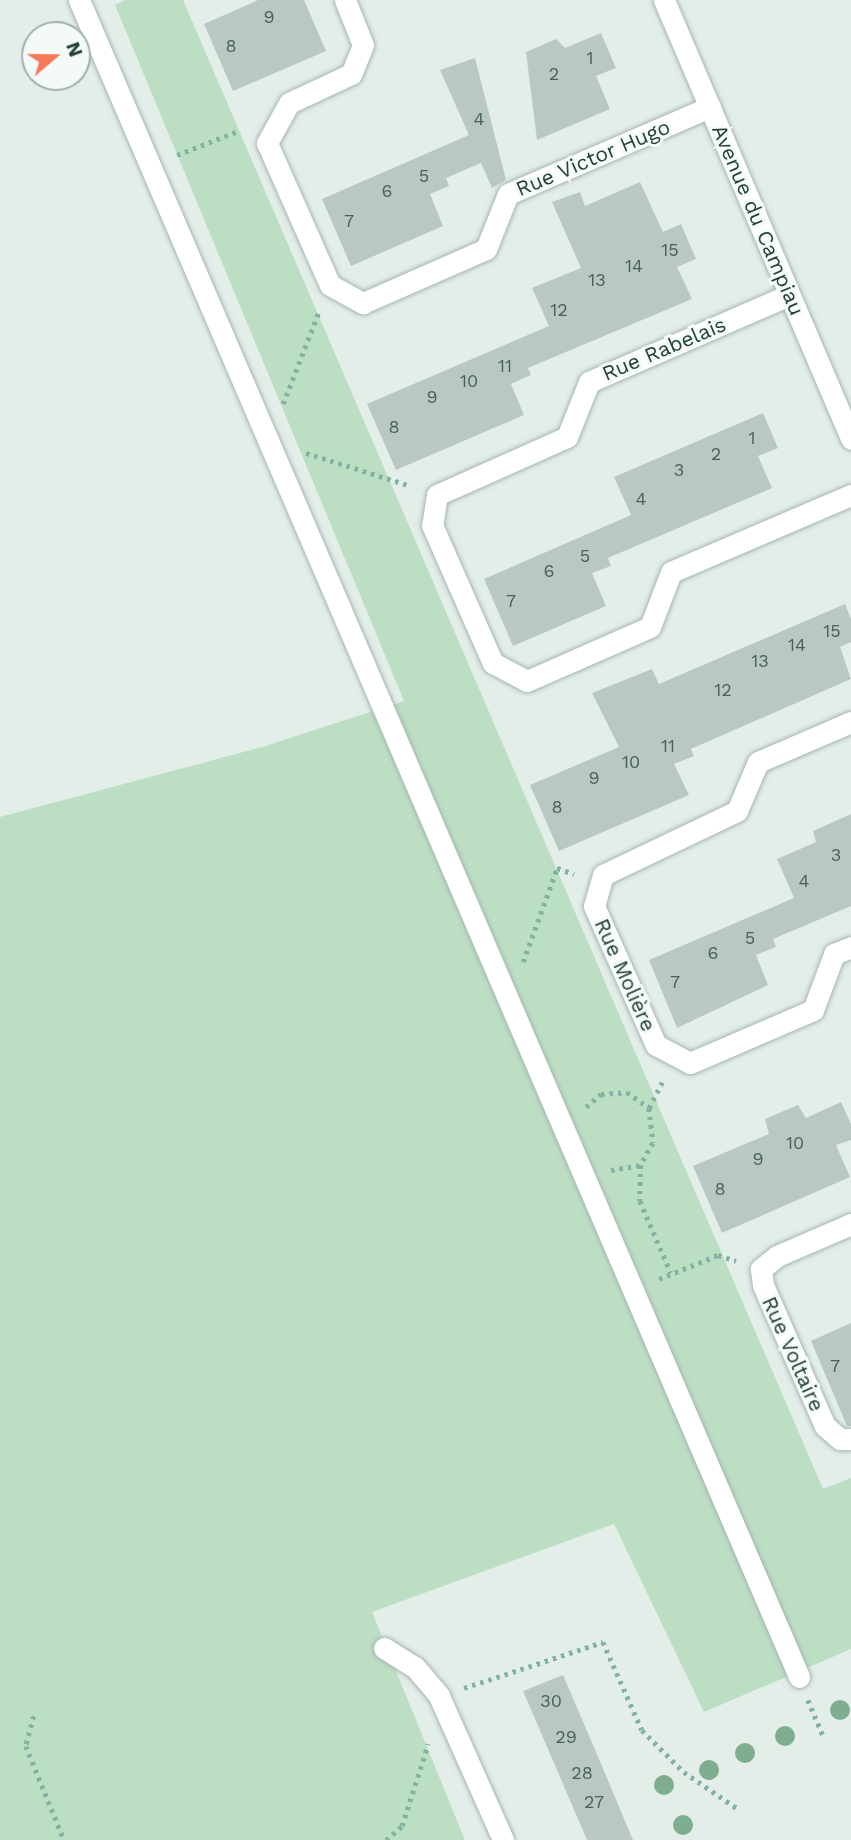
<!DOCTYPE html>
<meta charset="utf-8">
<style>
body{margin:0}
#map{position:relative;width:851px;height:1840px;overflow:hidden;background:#e4eee9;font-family:"Work Sans",sans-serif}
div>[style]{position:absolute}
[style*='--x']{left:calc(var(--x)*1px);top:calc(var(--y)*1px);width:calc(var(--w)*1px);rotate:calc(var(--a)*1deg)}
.green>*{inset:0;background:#bcdfc4}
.building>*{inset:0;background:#b9c9c2}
.path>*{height:4.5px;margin-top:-2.25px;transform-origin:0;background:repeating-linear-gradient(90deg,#83b2a2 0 3.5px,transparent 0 8.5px)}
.roads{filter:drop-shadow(0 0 2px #a6b6b0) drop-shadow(0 0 2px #a6b6b0)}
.pedestrian>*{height:21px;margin:-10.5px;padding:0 10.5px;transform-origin:10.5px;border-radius:10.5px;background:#fff}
.minor>*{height:21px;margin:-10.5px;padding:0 10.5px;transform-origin:10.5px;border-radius:10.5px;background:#fff}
.trees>*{width:20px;height:20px;margin:-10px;border-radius:50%;background:#7ead8f}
span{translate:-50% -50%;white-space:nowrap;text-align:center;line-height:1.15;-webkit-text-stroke:6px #f4faf7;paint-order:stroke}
.number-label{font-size:18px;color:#48625a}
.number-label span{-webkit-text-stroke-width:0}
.street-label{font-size:21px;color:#224037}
.north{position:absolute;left:21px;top:21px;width:70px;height:70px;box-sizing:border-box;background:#f4faf7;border:2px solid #a0b0aa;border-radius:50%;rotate:70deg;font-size:19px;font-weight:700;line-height:28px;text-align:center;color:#224037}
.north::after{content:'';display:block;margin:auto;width:24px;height:32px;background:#f67a59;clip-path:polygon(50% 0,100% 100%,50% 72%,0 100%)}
</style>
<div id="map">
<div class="green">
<i style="clip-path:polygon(125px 0,183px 0,823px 1489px,851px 1478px,851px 1649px,704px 1712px,614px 1524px,372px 1612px,465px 1840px,0 1840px,0 817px,262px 747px,404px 701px,115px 5px)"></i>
</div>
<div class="building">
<i style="clip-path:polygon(258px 0,304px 0,326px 51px,233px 91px,204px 24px)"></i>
<i style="clip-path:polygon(601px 33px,616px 68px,596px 76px,610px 109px,537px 140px,526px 52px,556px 39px,565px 48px)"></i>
<i style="clip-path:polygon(475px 58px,506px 180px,492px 188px,481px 163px,446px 178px,449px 186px,430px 194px,443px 226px,351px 266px,322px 199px,469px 135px,440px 70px)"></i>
<i style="clip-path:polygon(640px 182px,663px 232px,681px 224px,696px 259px,677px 267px,692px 299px,528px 368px,531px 375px,511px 384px,524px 415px,396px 470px,367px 404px,549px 326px,532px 288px,581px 268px,552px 202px,580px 192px,585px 206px)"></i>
<i style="clip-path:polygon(763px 413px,778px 448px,758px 456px,772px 488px,608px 558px,611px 566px,592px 573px,606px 606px,513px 646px,484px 579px,631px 515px,614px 477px)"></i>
<i style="clip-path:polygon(845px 604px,851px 619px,851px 642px,840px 647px,851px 679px,691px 749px,694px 756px,674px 764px,689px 795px,559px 851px,530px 785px,619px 747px,592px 693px,652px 669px,659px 684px)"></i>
<i style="clip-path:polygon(851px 814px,851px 906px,773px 939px,776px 947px,756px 955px,768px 985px,677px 1028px,649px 960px,794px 898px,777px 859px,816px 842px,813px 831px)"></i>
<i style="clip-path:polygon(841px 1102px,851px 1124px,851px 1140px,836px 1145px,850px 1177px,722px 1233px,693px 1166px,769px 1134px,765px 1119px,798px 1105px,806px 1118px)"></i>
<i style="clip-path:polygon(851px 1323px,851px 1426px,847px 1426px,811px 1341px)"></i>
<i style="clip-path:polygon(563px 1675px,599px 1759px,633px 1840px,587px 1840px,523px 1691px)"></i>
</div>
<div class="path">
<i style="--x:177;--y:155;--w:68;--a:-21.6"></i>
<i style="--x:283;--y:404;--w:100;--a:-68.8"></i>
<i style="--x:306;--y:453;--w:110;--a:17.4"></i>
<i style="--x:523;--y:962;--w:100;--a:-70.1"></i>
<i style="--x:557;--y:868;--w:18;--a:19"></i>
<i style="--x:586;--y:1107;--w:20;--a:-41"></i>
<i style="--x:601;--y:1094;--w:26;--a:-4"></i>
<i style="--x:627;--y:1092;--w:27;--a:36"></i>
<i style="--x:649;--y:1108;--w:35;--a:83"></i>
<i style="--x:653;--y:1143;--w:25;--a:119"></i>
<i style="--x:641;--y:1165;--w:36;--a:92"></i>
<i style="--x:640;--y:1201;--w:78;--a:66.7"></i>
<i style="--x:649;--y:1108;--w:30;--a:-63"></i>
<i style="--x:611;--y:1170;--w:30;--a:-9"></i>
<i style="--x:659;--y:1279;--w:64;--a:-22.1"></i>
<i style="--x:718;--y:1255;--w:19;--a:18"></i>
<i style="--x:464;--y:1688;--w:146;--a:-18.3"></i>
<i style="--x:603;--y:1642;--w:96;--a:66.1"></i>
<i style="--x:642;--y:1730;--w:59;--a:45"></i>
<i style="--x:684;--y:1772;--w:65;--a:34.4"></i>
<i style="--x:808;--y:1700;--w:39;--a:67"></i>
<i style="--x:34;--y:1716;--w:31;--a:105"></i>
<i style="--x:26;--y:1746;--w:101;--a:68"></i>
<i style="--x:386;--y:1840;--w:21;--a:-41"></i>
<i style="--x:402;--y:1826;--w:86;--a:-72.4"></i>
</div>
<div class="roads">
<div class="pedestrian">
<i style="--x:79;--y:0;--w:1825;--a:66.76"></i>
</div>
<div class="minor">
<i style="--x:345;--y:0;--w:48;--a:68.2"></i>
<i style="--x:363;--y:45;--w:31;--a:112"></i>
<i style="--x:351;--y:74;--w:68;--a:154.9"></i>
<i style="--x:289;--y:103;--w:46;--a:118.8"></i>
<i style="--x:267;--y:143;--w:155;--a:66.1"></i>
<i style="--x:330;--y:285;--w:38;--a:29"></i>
<i style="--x:363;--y:303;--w:134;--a:-23.7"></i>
<i style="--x:486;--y:249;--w:59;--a:-68.2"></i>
<i style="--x:508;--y:194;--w:220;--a:-23.3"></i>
<i style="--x:664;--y:0;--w:477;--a:66.9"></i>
<i style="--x:789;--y:295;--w:218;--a:156.5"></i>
<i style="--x:589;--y:382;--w:59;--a:111.8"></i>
<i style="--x:567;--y:437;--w:142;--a:156"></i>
<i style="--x:437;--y:495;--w:30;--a:99"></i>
<i style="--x:432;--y:525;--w:151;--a:66.2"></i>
<i style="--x:493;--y:663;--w:38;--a:28"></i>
<i style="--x:527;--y:681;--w:134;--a:-23.7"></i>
<i style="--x:650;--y:627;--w:59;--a:-69.1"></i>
<i style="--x:671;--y:572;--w:196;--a:-23.2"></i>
<i style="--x:851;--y:722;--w:101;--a:156.7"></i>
<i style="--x:758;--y:762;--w:53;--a:113.2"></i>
<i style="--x:737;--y:811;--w:148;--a:154.5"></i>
<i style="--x:603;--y:875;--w:32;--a:106"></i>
<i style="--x:594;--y:906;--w:152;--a:66"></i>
<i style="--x:656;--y:1045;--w:38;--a:28"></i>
<i style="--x:690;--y:1063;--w:134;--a:-23.3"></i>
<i style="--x:813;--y:1010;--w:60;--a:-69.4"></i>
<i style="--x:834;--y:954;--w:18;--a:-22"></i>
<i style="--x:851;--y:1224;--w:81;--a:156.6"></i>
<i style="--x:777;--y:1256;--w:21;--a:141"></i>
<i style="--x:761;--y:1269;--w:16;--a:83"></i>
<i style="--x:763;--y:1285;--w:154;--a:66.3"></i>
<i style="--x:825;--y:1426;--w:20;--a:41"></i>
<i style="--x:840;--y:1439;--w:11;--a:0"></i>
<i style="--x:384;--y:1648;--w:36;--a:32"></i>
<i style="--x:415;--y:1667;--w:38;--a:50"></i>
<i style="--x:439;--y:1696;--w:158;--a:66"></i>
</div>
</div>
<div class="trees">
<i style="left:840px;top:1710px"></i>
<i style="left:785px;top:1736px"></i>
<i style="left:745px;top:1753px"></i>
<i style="left:709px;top:1770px"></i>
<i style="left:664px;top:1785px"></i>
<i style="left:683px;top:1825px"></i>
</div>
<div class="number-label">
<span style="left:269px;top:17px">9</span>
<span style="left:231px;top:46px">8</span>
<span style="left:590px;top:58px">1</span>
<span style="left:554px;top:74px">2</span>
<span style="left:479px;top:119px">4</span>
<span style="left:424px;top:176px">5</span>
<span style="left:387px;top:191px">6</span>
<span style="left:349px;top:221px">7</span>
<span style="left:670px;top:250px">15</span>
<span style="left:634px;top:266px">14</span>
<span style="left:597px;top:280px">13</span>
<span style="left:559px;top:310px">12</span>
<span style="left:505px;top:366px">11</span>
<span style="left:469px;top:381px">10</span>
<span style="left:432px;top:397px">9</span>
<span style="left:394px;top:427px">8</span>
<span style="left:752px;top:438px">1</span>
<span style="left:716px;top:454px">2</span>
<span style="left:679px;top:470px">3</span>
<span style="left:641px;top:499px">4</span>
<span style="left:585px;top:556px">5</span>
<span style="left:549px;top:571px">6</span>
<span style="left:511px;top:601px">7</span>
<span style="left:832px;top:631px">15</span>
<span style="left:797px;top:645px">14</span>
<span style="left:760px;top:661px">13</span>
<span style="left:723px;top:690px">12</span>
<span style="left:668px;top:746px">11</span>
<span style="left:631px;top:762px">10</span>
<span style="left:594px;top:778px">9</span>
<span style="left:557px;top:807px">8</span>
<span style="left:836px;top:855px">3</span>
<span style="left:804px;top:881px">4</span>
<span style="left:750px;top:938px">5</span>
<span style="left:713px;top:953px">6</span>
<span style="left:675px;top:982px">7</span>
<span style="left:795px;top:1143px">10</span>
<span style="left:758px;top:1159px">9</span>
<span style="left:720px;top:1189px">8</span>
<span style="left:835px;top:1366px">7</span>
<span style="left:551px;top:1701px">30</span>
<span style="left:566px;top:1737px">29</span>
<span style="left:582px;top:1773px">28</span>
<span style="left:594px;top:1802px">27</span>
</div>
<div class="street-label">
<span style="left:593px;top:158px;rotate:-23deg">Rue Victor Hugo</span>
<span style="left:758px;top:220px;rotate:67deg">Avenue du Campiau</span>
<span style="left:664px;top:349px;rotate:-23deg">Rue Rabelais</span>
<span style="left:625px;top:975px;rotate:66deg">Rue Molière</span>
<span style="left:793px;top:1354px;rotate:66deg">Rue Voltaire</span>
</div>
<div class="north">N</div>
</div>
